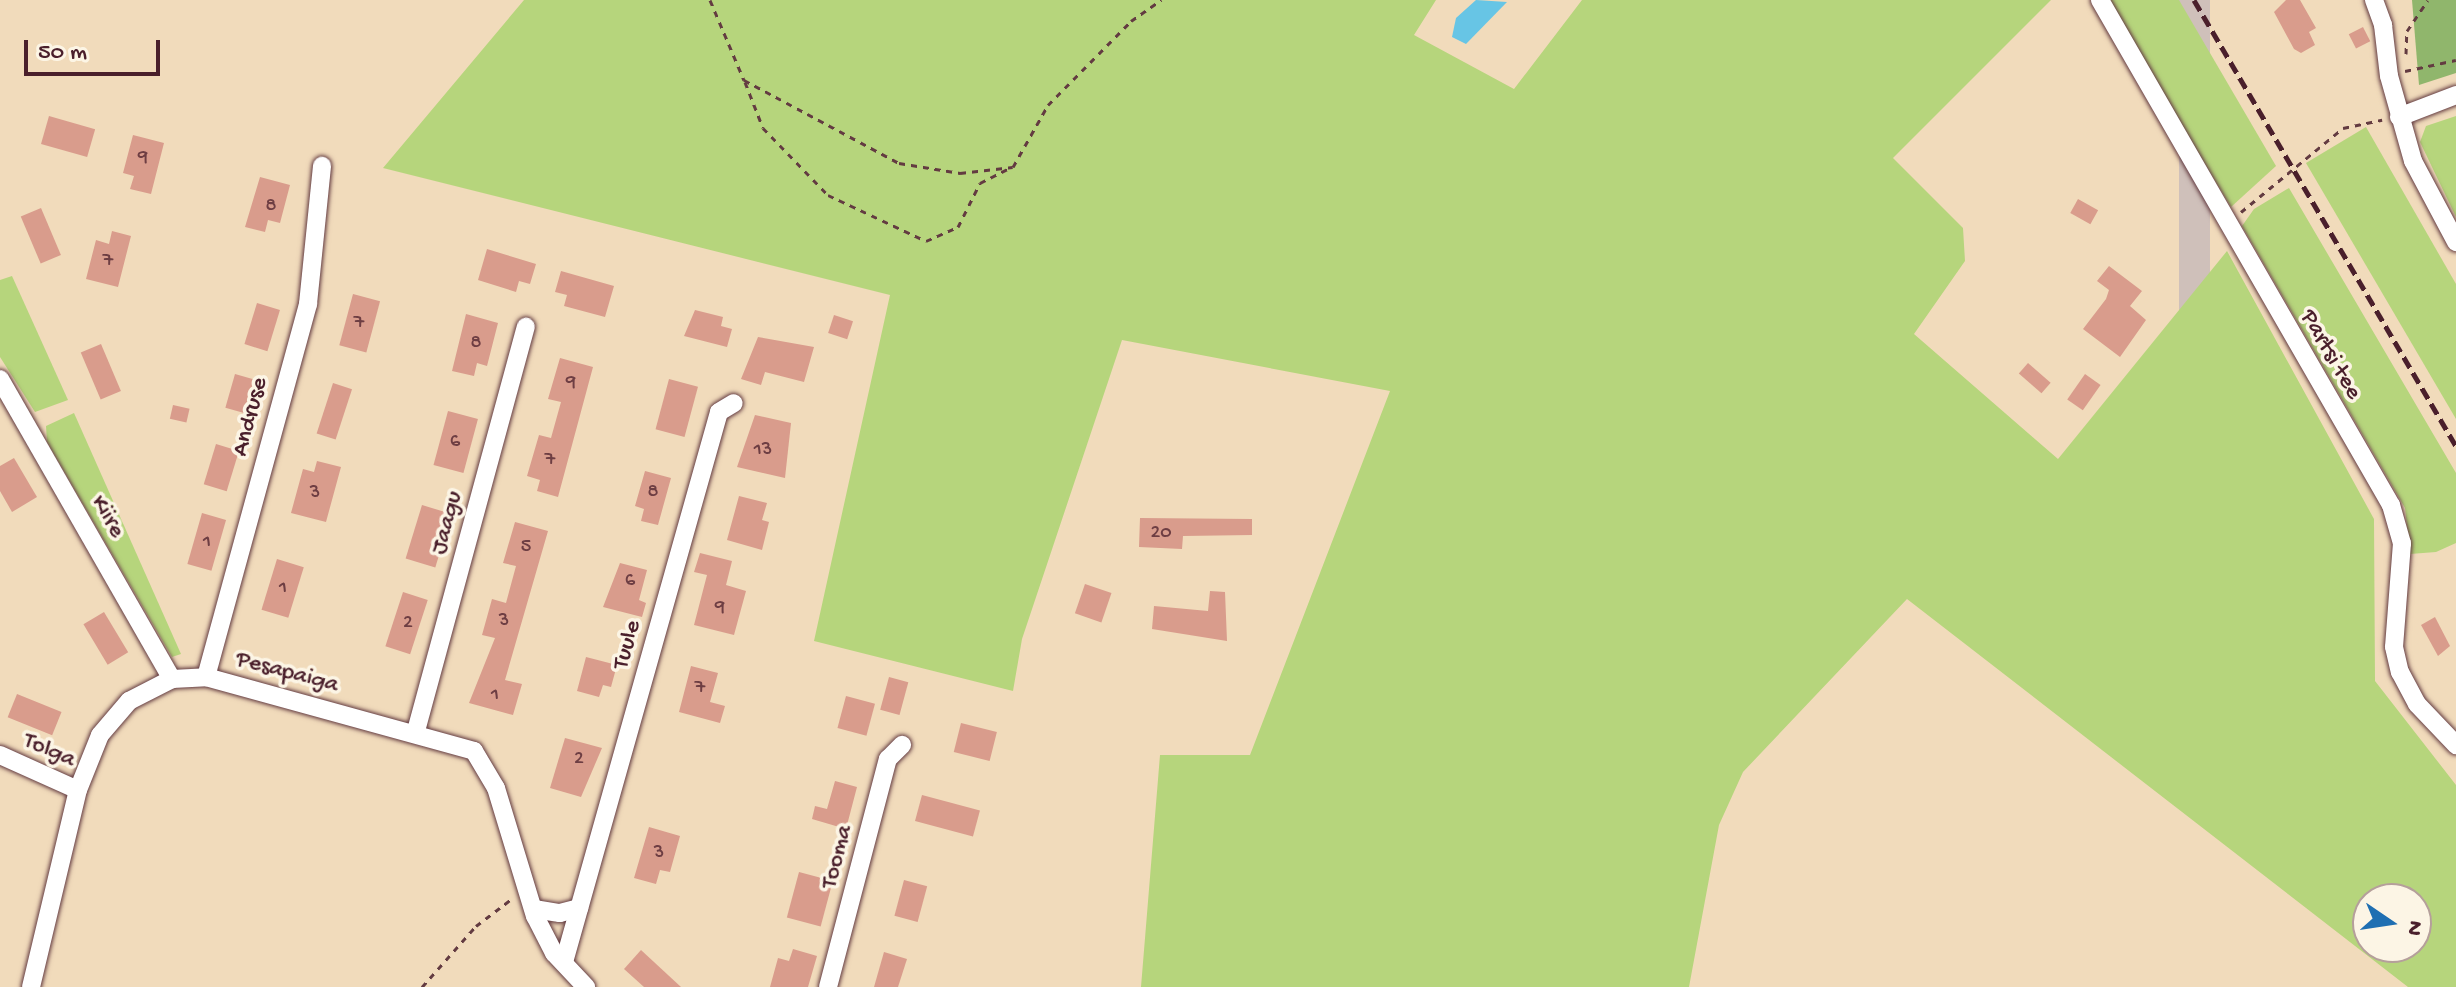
<!DOCTYPE html>
<style>
body{margin:0}
#map{position:relative;width:2456px;height:987px;overflow:hidden;background:#f1dbbb;font-family:"Gochi Hand",sans-serif}
div>[style]{position:absolute}
[style*='--x']{left:calc(var(--x)*1px);top:calc(var(--y)*1px);width:calc(var(--w)*1px);rotate:calc(var(--a)*1deg)}
.industrial>*{inset:0;background:#cfc0ba;transform-origin:0 0}
.green>*{inset:0;background:#b6d57c}
.forest>*{inset:0;background:#90b66c}
.water>*{inset:0;background:#67c5e5}
.building>*{inset:0;background:#d99c8c;transform-origin:0 0}
.path>*{height:3px;margin-top:-1.5px;transform-origin:0;background:repeating-linear-gradient(90deg,#633b41 0 6px,transparent 0 12px)}
.roads{filter:drop-shadow(0 0 2px #633b41) drop-shadow(0 0 2px #633b41)}
.minor>*{height:18px;margin:-9px;padding:0 9px;transform-origin:9px;border-radius:9px;background:#fff}
.rail>*{height:5px;margin-top:-2.5px;transform-origin:0;background:repeating-linear-gradient(90deg,#4a1f2b 0 12px,transparent 0 18px)}
span{translate:-50% -50%;white-space:nowrap;text-align:center;line-height:1.15;-webkit-text-stroke:7px #fcf5e5;paint-order:stroke}
.number-label{font-size:20px;color:#6e3e43}
.number-label span{-webkit-text-stroke-width:0}
.street-label{font-size:24px;color:#4a1f2b}
.north{position:absolute;left:2352px;top:883px;width:80px;height:80px;box-sizing:border-box;background:#fcf5e5;border:2px solid #b59f9b;border-radius:50%;rotate:103deg;font-size:22px;font-weight:700;line-height:32px;text-align:center;color:#4a1f2b}
.north::after{content:'';display:block;margin:auto;width:28px;height:36px;background:#1f6fb2;clip-path:polygon(50% 0,100% 100%,50% 72%,0 100%)}
.scale{position:absolute;left:24px;top:40px;width:136px;height:36px;box-sizing:border-box;border:4px solid #4a1f2b;border-top:0;padding-left:10px;font-size:24px;line-height:28px;white-space:nowrap;color:#4a1f2b;-webkit-text-stroke:6px #fcf5e5;paint-order:stroke}
</style>
<div id="map">
<div class="industrial">
<i style="left:2179px;top:0;width:31px;height:548px"></i>
</div>
<div class="green">
<i style="clip-path:polygon(evenodd,524px 0,1436px 0,1414px 35px,1514px 89px,1582px 0,2051px 0,1893px 158px,1963px 228px,1965px 261px,1914px 334px,2058px 459px,2227px 251px,2374px 519px,2375px 681px,2456px 785px,2456px 987px,2408px 987px,1907px 599px,1743px 772px,1719px 825px,1689px 987px,1141px 987px,1160px 755px,1250px 755px,1390px 391px,1122px 340px,1022px 639px,1013px 691px,814px 641px,890px 295px,383px 168px,524px 0,2368px 899px,2416px 899px,2416px 947px,2368px 947px,2368px 899px)"></i>
<i style="clip-path:polygon(2106px 0,2179px 0,2276px 166px,2231px 207px)"></i>
<i style="clip-path:polygon(2456px 116px,2456px 217px,2420px 142px,2426px 126px)"></i>
<i style="clip-path:polygon(2366px 127px,2456px 284px,2456px 419px,2306px 163px)"></i>
<i style="clip-path:polygon(2289px 188px,2456px 473px,2456px 543px,2436px 552px,2410px 554px,2405px 508px,2242px 226px,2254px 209px)"></i>
<i style="clip-path:polygon(12px 276px,68px 400px,35px 412px,0 357px,0 280px)"></i>
<i style="clip-path:polygon(74px 413px,181px 654px,172px 657px,47px 442px,46px 426px)"></i>
</div>
<div class="forest">
<i style="clip-path:polygon(2412px 0,2456px 0,2456px 73px,2419px 85px)"></i>
</div>
<div class="water">
<i style="clip-path:polygon(1476px 0,1507px 2px,1466px 44px,1452px 37px,1456px 18px)"></i>
</div>
<div class="building">
<i style="clip-path:polygon(2286px 0,2300px 0,2316px 28px,2309px 32px,2315px 45px,2301px 53px,2294px 49px,2274px 12px)"></i>
<i style="left:2363px;top:27px;width:16px;height:16px;rotate:63deg"></i>
<i style="left:49px;top:116px;width:48px;height:29px;rotate:16deg"></i>
<i style="clip-path:polygon(133px 135px,164px 143px,151px 194px,130px 189px,134px 176px,123px 173px)"></i>
<i style="clip-path:polygon(260px 177px,290px 185px,280px 223px,268px 220px,265px 232px,245px 227px)"></i>
<i style="left:2078px;top:199px;width:23px;height:16px;rotate:29deg"></i>
<i style="left:41px;top:208px;width:51px;height:22px;rotate:67deg"></i>
<i style="clip-path:polygon(112px 231px,131px 236px,118px 287px,86px 279px,96px 240px,109px 244px)"></i>
<i style="clip-path:polygon(487px 249px,536px 264px,530px 284px,519px 281px,516px 292px,478px 280px)"></i>
<i style="clip-path:polygon(2109px 266px,2142px 291px,2130px 306px,2146px 320px,2120px 357px,2083px 329px,2106px 299px,2109px 290px,2097px 281px)"></i>
<i style="clip-path:polygon(561px 271px,614px 286px,605px 317px,564px 306px,567px 295px,555px 292px)"></i>
<i style="left:353px;top:294px;width:28px;height:53px;rotate:15deg"></i>
<i style="left:257px;top:303px;width:24px;height:43px;rotate:17deg"></i>
<i style="clip-path:polygon(695px 310px,723px 317px,721px 326px,732px 329px,727px 347px,684px 336px)"></i>
<i style="clip-path:polygon(466px 314px,498px 323px,487px 366px,477px 363px,474px 376px,452px 371px)"></i>
<i style="left:834px;top:315px;width:20px;height:19px;rotate:18deg"></i>
<i style="clip-path:polygon(758px 337px,814px 347px,804px 382px,765px 372px,761px 385px,741px 379px)"></i>
<i style="left:101px;top:344px;width:51px;height:22px;rotate:67deg"></i>
<i style="clip-path:polygon(560px 358px,593px 367px,558px 497px,537px 491px,540px 480px,527px 476px,539px 435px,551px 438px,561px 402px,548px 399px)"></i>
<i style="left:2028px;top:363px;width:30px;height:14px;rotate:41deg"></i>
<i style="left:235px;top:374px;width:26px;height:35px;rotate:16deg"></i>
<i style="left:2085px;top:374px;width:19px;height:31px;rotate:35deg"></i>
<i style="left:669px;top:379px;width:30px;height:52px;rotate:15deg"></i>
<i style="left:333px;top:383px;width:20px;height:53px;rotate:18deg"></i>
<i style="left:173px;top:405px;width:17px;height:14px;rotate:13deg"></i>
<i style="left:448px;top:411px;width:31px;height:56px;rotate:15deg"></i>
<i style="clip-path:polygon(755px 415px,791px 423px,785px 478px,737px 467px)"></i>
<i style="left:216px;top:444px;width:24px;height:42px;rotate:17deg"></i>
<i style="clip-path:polygon(14px 458px,37px 497px,12px 512px,0 491px,0 466px)"></i>
<i style="clip-path:polygon(317px 461px,341px 467px,326px 522px,291px 513px,303px 469px,314px 472px)"></i>
<i style="clip-path:polygon(645px 471px,671px 478px,658px 525px,641px 521px,644px 509px,635px 506px)"></i>
<i style="clip-path:polygon(739px 496px,767px 503px,762px 520px,769px 522px,762px 550px,727px 540px)"></i>
<i style="left:422px;top:505px;width:31px;height:56px;rotate:17deg"></i>
<i style="left:202px;top:513px;width:25px;height:53px;rotate:16deg"></i>
<i style="clip-path:polygon(1140px 518px,1252px 519px,1252px 535px,1183px 536px,1182px 549px,1139px 547px)"></i>
<i style="clip-path:polygon(515px 522px,548px 531px,505px 680px,522px 684px,513px 715px,469px 703px,495px 638px,482px 635px,492px 599px,506px 603px,516px 566px,503px 563px)"></i>
<i style="clip-path:polygon(700px 553px,732px 561px,726px 585px,746px 591px,734px 635px,694px 625px,707px 575px,694px 572px)"></i>
<i style="left:277px;top:559px;width:28px;height:53px;rotate:17deg"></i>
<i style="clip-path:polygon(620px 563px,647px 570px,639px 600px,646px 603px,642px 617px,603px 607px)"></i>
<i style="left:1085px;top:584px;width:28px;height:31px;rotate:19deg"></i>
<i style="clip-path:polygon(1210px 591px,1225px 592px,1227px 641px,1152px 629px,1154px 606px,1208px 611px)"></i>
<i style="left:403px;top:592px;width:26px;height:57px;rotate:18deg"></i>
<i style="left:104px;top:612px;width:47px;height:24px;rotate:59deg"></i>
<i style="clip-path:polygon(2435px 617px,2450px 646px,2438px 656px,2421px 625px)"></i>
<i style="clip-path:polygon(586px 657px,617px 665px,611px 687px,603px 685px,599px 697px,577px 691px)"></i>
<i style="clip-path:polygon(691px 666px,718px 673px,710px 702px,725px 706px,720px 723px,679px 712px)"></i>
<i style="left:889px;top:677px;width:20px;height:34px;rotate:15deg"></i>
<i style="left:17px;top:694px;width:48px;height:25px;rotate:22deg"></i>
<i style="left:846px;top:696px;width:30px;height:33px;rotate:15deg"></i>
<i style="left:961px;top:723px;width:37px;height:30px;rotate:14deg"></i>
<i style="clip-path:polygon(565px 738px,602px 748px,581px 797px,550px 788px)"></i>
<i style="clip-path:polygon(835px 781px,857px 787px,846px 829px,812px 819px,815px 806px,827px 809px)"></i>
<i style="left:922px;top:795px;width:60px;height:27px;rotate:15deg"></i>
<i style="clip-path:polygon(649px 827px,680px 836px,670px 872px,660px 870px,656px 884px,634px 878px)"></i>
<i style="left:799px;top:872px;width:35px;height:47px;rotate:15deg"></i>
<i style="left:904px;top:880px;width:24px;height:37px;rotate:15deg"></i>
<i style="clip-path:polygon(793px 949px,817px 956px,808px 987px,770px 987px,778px 958px,789px 961px)"></i>
<i style="clip-path:polygon(641px 950px,681px 987px,644px 987px,624px 969px)"></i>
<i style="clip-path:polygon(884px 952px,907px 959px,898px 987px,874px 987px)"></i>
</div>
<div class="path">
<i style="--x:710;--y:0;--w:87;--a:67"></i>
<i style="--x:744;--y:80;--w:176;--a:28.2"></i>
<i style="--x:899;--y:163;--w:62;--a:9.3"></i>
<i style="--x:960;--y:173;--w:53;--a:-6.5"></i>
<i style="--x:1013;--y:167;--w:71;--a:-60.6"></i>
<i style="--x:1048;--y:105;--w:118;--a:-45.3"></i>
<i style="--x:1131;--y:21;--w:37;--a:-35"></i>
<i style="--x:2406;--y:54;--w:23;--a:-88"></i>
<i style="--x:2407;--y:31;--w:37;--a:-56"></i>
<i style="--x:2405;--y:71;--w:52;--a:-12.2"></i>
<i style="--x:745;--y:82;--w:49;--a:68.6"></i>
<i style="--x:763;--y:128;--w:93;--a:45.9"></i>
<i style="--x:828;--y:195;--w:108;--a:25.1"></i>
<i style="--x:926;--y:241;--w:35;--a:-24"></i>
<i style="--x:958;--y:227;--w:49;--a:-63.4"></i>
<i style="--x:980;--y:183;--w:34;--a:-27"></i>
<i style="--x:2241;--y:212;--w:132;--a:-39.5"></i>
<i style="--x:2343;--y:128;--w:40;--a:-12"></i>
<i style="--x:422;--y:987;--w:81;--a:-48.5"></i>
<i style="--x:476;--y:926;--w:43;--a:-37.4"></i>
</div>
<div class="roads">
<div class="minor">
<i style="--x:2100;--y:0;--w:583;--a:60.05"></i>
<i style="--x:2391;--y:505;--w:40;--a:74"></i>
<i style="--x:2402;--y:543;--w:104;--a:94.4"></i>
<i style="--x:2394;--y:647;--w:26;--a:77"></i>
<i style="--x:2400;--y:672;--w:36;--a:62"></i>
<i style="--x:2417;--y:704;--w:57;--a:46.4"></i>
<i style="--x:2374;--y:0;--w:27;--a:70"></i>
<i style="--x:2383;--y:25;--w:51;--a:83.3"></i>
<i style="--x:2389;--y:76;--w:88;--a:74.2"></i>
<i style="--x:2413;--y:161;--w:92;--a:62"></i>
<i style="--x:2399;--y:117;--w:61;--a:-21.1"></i>
<i style="--x:0;--y:379;--w:346;--a:60.2"></i>
<i style="--x:206;--y:677;--w:387;--a:-74.7"></i>
<i style="--x:308;--y:304;--w:139;--a:-84.2"></i>
<i style="--x:416;--y:731;--w:419;--a:-74.8"></i>
<i style="--x:0;--y:755;--w:85;--a:24.2"></i>
<i style="--x:534;--y:909;--w:26;--a:9"></i>
<i style="--x:560;--y:913;--w:20;--a:-15"></i>
<i style="--x:564;--y:962;--w:571;--a:-74.26"></i>
<i style="--x:719;--y:412;--w:17;--a:-31"></i>
<i style="--x:31;--y:987;--w:203;--a:-76.6"></i>
<i style="--x:78;--y:790;--w:59;--a:-68.2"></i>
<i style="--x:100;--y:735;--w:45;--a:-49.5"></i>
<i style="--x:129;--y:701;--w:48;--a:-27.1"></i>
<i style="--x:172;--y:679;--w:34;--a:-3"></i>
<i style="--x:206;--y:677;--w:278;--a:15.4"></i>
<i style="--x:474;--y:751;--w:43;--a:59.3"></i>
<i style="--x:496;--y:788;--w:134;--a:73.1"></i>
<i style="--x:535;--y:916;--w:42;--a:62.8"></i>
<i style="--x:554;--y:953;--w:47;--a:46.7"></i>
<i style="--x:828;--y:987;--w:236;--a:-75.3"></i>
<i style="--x:888;--y:759;--w:20;--a:-45"></i>
</div>
</div>
<div class="rail">
<i style="--x:2194;--y:0;--w:517;--a:59.57"></i>
</div>
<div class="number-label">
<span style="left:143px;top:158px">9</span>
<span style="left:271px;top:206px">8</span>
<span style="left:108px;top:261px">7</span>
<span style="left:359px;top:323px">7</span>
<span style="left:476px;top:343px">8</span>
<span style="left:571px;top:383px">9</span>
<span style="left:455px;top:442px">6</span>
<span style="left:763px;top:450px">13</span>
<span style="left:550px;top:460px">7</span>
<span style="left:653px;top:492px">8</span>
<span style="left:315px;top:493px">3</span>
<span style="left:1161px;top:533px">20</span>
<span style="left:207px;top:542px">1</span>
<span style="left:526px;top:547px">5</span>
<span style="left:630px;top:581px">6</span>
<span style="left:283px;top:588px">1</span>
<span style="left:720px;top:608px">9</span>
<span style="left:504px;top:621px">3</span>
<span style="left:408px;top:623px">2</span>
<span style="left:700px;top:688px">7</span>
<span style="left:495px;top:695px">1</span>
<span style="left:579px;top:759px">2</span>
<span style="left:659px;top:853px">3</span>
</div>
<div class="street-label">
<span style="left:2330px;top:355px;rotate:60deg">Partsi tee</span>
<span style="left:251px;top:417px;rotate:-75deg">Andruse</span>
<span style="left:107px;top:517px;rotate:60deg">Kiire</span>
<span style="left:448px;top:523px;rotate:-75deg">Jaagu</span>
<span style="left:628px;top:645px;rotate:-74deg">Tuule</span>
<span style="left:287px;top:673px;rotate:15deg">Pesapaiga</span>
<span style="left:49px;top:751px;rotate:24deg">Tolga</span>
<span style="left:838px;top:857px;rotate:-75deg">Tooma</span>
</div>
<div class="north">N</div>
<div class="scale">50 m</div>
</div>
